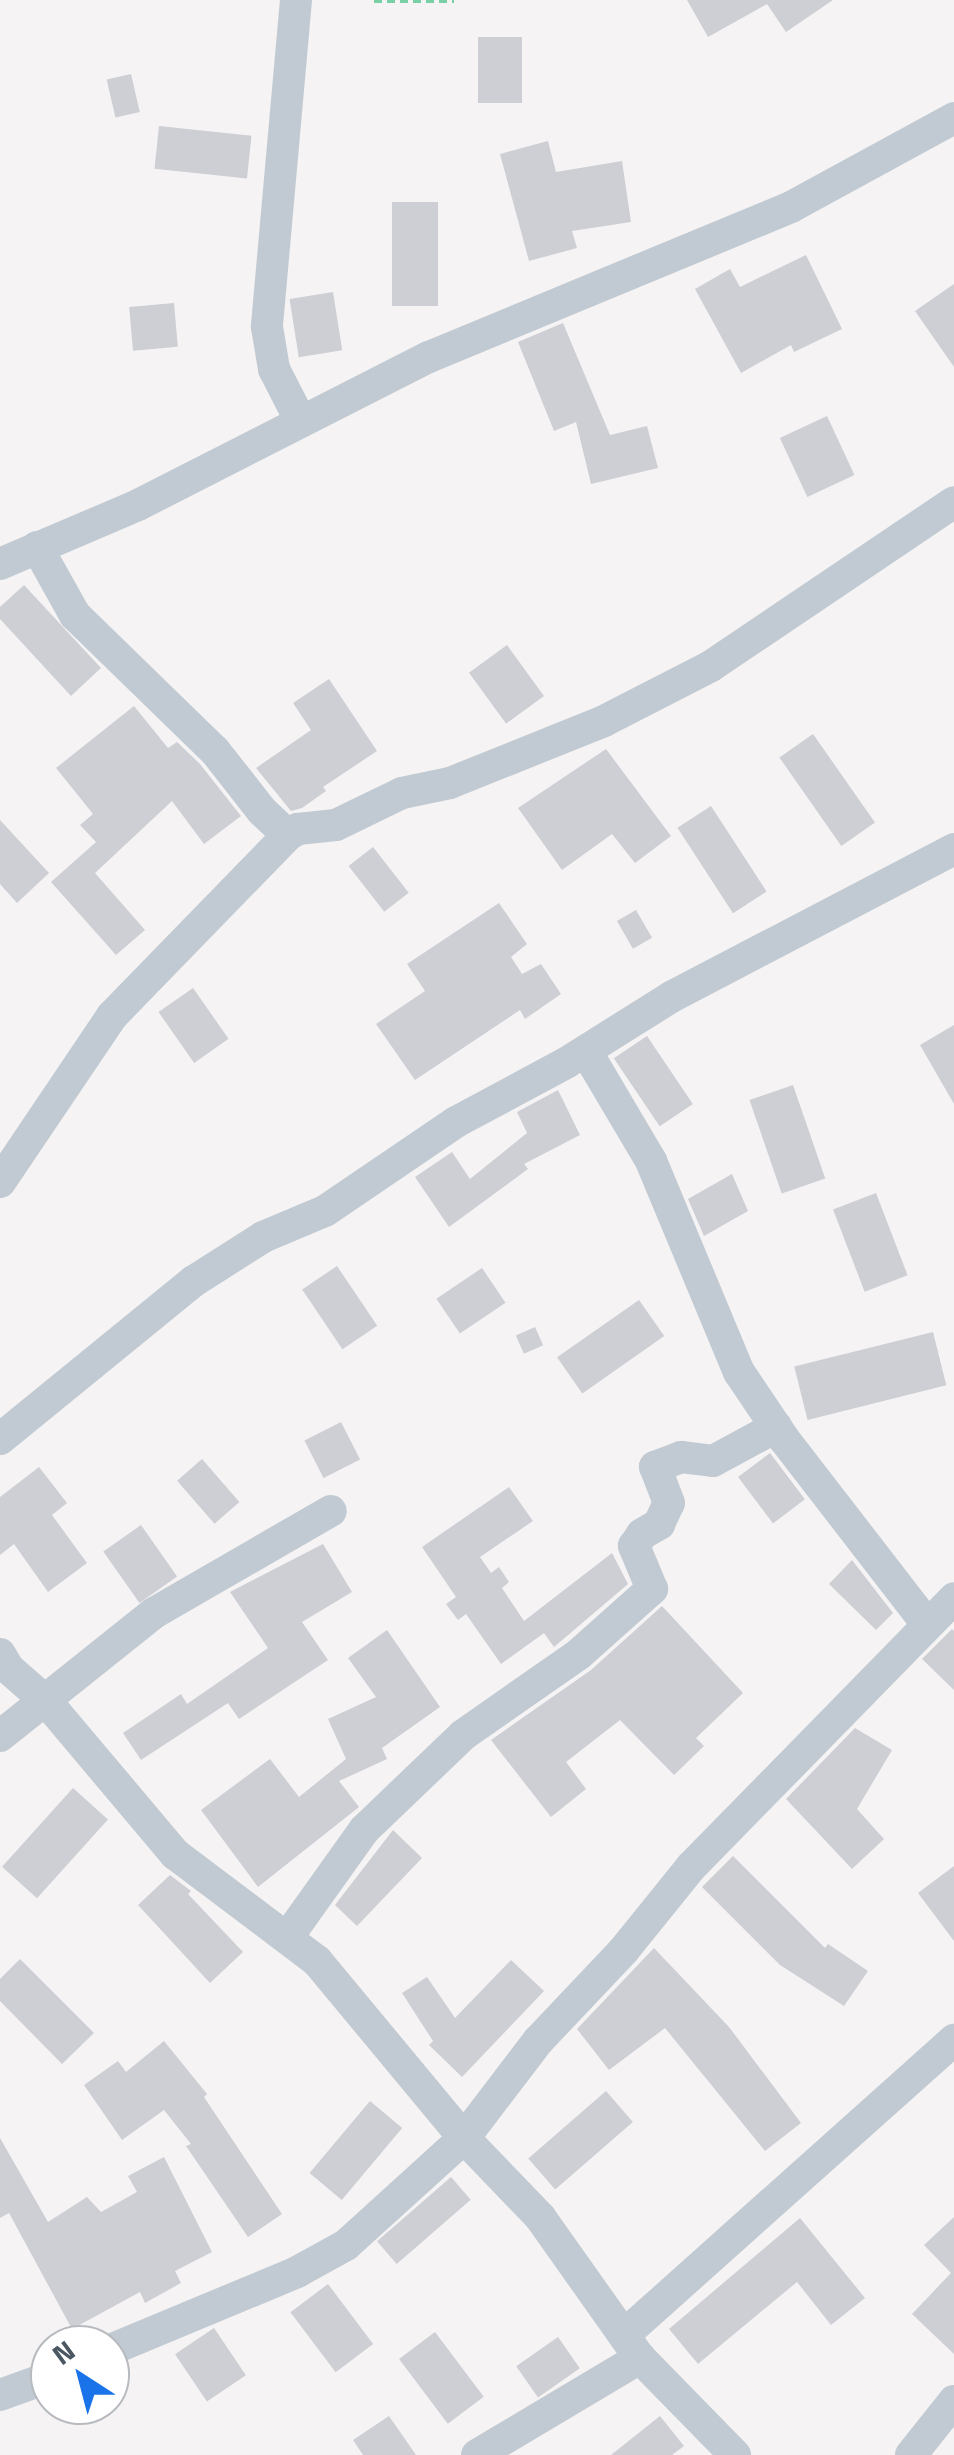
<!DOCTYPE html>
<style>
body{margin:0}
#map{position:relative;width:954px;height:2455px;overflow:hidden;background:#f5f3f3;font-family:"Titillium Web",sans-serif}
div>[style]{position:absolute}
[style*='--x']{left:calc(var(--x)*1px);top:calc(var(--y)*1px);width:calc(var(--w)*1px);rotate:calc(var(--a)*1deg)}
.building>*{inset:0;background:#cdcfd5;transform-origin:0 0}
.path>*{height:5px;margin-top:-2.5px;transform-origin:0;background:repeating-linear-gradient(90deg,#7ad0a6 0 8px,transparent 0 13px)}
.minor>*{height:32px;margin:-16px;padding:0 16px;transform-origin:16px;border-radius:16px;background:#c1cad2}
span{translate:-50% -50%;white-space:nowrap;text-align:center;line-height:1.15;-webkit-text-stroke:10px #fff;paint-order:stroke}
.north{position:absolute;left:30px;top:2325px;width:100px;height:100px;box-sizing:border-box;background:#fff;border:2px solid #b7bbc0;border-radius:50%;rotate:324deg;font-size:28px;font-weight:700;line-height:40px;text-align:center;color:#4a5661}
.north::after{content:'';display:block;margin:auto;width:35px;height:45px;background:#1a73e8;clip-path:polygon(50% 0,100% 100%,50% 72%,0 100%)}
</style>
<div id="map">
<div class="building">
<i style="clip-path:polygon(687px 0,833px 0,786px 32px,767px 4px,708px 37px)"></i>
<i style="left:478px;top:37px;width:44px;height:66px"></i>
<i style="left:131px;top:74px;width:39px;height:25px;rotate:77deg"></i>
<i style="left:159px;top:126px;width:93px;height:43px;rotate:6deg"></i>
<i style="clip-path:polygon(548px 141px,556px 172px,622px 161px,631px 222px,572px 231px,577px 248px,529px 261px,500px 154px)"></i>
<i style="left:392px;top:202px;width:46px;height:104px"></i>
<i style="clip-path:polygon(806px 255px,842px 329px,794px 352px,791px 345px,741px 373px,695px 289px,730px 269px,740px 287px)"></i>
<i style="clip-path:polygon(954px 284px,954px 367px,915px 311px)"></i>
<i style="left:333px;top:292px;width:59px;height:44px;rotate:81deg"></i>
<i style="left:174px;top:303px;width:44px;height:45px;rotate:85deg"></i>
<i style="clip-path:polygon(563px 323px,610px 435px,647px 426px,658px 468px,591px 484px,576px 422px,554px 431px,518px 342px)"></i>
<i style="left:827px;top:416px;width:65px;height:52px;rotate:65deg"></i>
<i style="clip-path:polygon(24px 585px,101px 668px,71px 696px,0 619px,0 607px)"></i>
<i style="left:507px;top:645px;width:63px;height:47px;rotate:54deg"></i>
<i style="clip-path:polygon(329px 679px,377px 751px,323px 787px,326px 791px,302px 808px,291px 811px,256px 768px,311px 730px,293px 703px)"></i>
<i style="clip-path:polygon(134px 706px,168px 748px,177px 742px,200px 764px,241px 816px,204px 844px,172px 801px,95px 873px,145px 930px,116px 955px,51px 882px,96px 842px,80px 825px,93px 814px,56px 768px)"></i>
<i style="left:813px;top:734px;width:108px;height:41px;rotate:55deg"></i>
<i style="clip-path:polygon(606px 749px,671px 836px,635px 863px,612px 834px,562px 870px,518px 808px)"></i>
<i style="left:711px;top:806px;width:102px;height:40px;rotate:57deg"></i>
<i style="clip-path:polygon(0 820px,49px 873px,17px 903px,0 884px)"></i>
<i style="left:373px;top:847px;width:58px;height:31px;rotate:52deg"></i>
<i style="clip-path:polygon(499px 903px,527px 944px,511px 957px,522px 974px,541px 964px,561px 994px,525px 1019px,520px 1010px,415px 1080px,376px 1024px,425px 991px,407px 964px)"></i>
<i style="left:636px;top:910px;width:32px;height:22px;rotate:60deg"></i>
<i style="left:193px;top:988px;width:62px;height:42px;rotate:55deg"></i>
<i style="clip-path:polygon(954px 1025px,954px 1104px,920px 1045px)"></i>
<i style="left:647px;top:1036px;width:82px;height:40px;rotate:56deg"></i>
<i style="left:793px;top:1085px;width:99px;height:46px;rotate:71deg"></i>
<i style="clip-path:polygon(558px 1090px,580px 1135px,524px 1164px,528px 1169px,449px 1227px,415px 1177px,452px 1152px,470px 1179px,527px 1133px,517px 1112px)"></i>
<i style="clip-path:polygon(732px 1174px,748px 1211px,704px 1236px,688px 1199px)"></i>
<i style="left:876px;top:1193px;width:88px;height:46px;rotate:69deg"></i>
<i style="left:337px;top:1266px;width:72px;height:42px;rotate:56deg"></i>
<i style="left:482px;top:1268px;width:42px;height:55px;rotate:56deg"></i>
<i style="left:639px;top:1300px;width:44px;height:100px;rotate:55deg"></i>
<i style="left:535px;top:1327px;width:20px;height:21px;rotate:66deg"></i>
<i style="left:933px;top:1332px;width:55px;height:143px;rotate:76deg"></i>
<i style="left:341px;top:1422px;width:42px;height:41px;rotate:63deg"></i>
<i style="left:770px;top:1453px;width:58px;height:40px;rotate:53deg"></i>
<i style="left:202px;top:1459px;width:57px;height:33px;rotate:49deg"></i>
<i style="clip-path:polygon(39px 1467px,67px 1503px,52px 1515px,87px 1563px,48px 1592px,14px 1544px,0 1555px,0 1497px)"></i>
<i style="clip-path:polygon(509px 1487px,533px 1521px,480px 1557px,491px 1573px,499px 1567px,509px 1582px,502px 1588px,524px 1621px,612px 1553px,628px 1584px,554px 1647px,544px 1633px,501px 1664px,466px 1614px,458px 1620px,446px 1604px,456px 1597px,422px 1547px)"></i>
<i style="left:141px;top:1525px;width:63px;height:46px;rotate:55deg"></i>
<i style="clip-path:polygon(323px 1544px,352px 1592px,302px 1622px,328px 1660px,239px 1719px,228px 1703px,141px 1760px,123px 1733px,181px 1694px,187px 1704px,268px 1648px,230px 1592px)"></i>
<i style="clip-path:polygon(852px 1560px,893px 1613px,876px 1630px,829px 1584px)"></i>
<i style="clip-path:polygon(662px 1606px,743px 1693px,696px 1738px,704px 1746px,674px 1775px,620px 1720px,566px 1762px,586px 1789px,551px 1817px,491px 1740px,591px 1670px)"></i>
<i style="clip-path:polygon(952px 1629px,954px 1631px,954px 1690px,922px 1659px)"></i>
<i style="clip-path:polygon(387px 1630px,440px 1707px,382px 1748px,387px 1759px,339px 1781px,359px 1807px,258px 1887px,201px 1810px,270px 1759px,299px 1797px,346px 1759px,328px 1719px,376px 1697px,348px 1658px)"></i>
<i style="clip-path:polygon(855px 1728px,892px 1750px,857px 1809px,884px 1839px,852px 1869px,786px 1799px)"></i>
<i style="left:73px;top:1788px;width:47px;height:106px;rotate:42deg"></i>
<i style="clip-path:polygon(393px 1830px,422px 1858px,357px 1926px,335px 1905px)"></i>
<i style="clip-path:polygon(733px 1856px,825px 1948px,828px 1944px,868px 1971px,844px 2006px,780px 1965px,702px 1887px)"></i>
<i style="clip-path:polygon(954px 1866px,954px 1941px,918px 1893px)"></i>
<i style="clip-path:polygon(170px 1875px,191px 1891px,188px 1894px,243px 1952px,210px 1983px,138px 1905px)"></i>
<i style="clip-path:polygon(654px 1948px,729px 2027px,801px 2123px,765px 2151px,665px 2028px,609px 2070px,577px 2029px)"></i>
<i style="clip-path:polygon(20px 1959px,94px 2033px,62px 2064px,0 2001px,0 1979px)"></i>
<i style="clip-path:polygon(511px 1960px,544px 1991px,462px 2077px,429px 2045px,433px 2041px,402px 1993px,427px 1977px,455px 2018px)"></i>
<i style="clip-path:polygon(164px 2041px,207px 2094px,204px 2097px,282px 2214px,248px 2237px,186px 2146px,191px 2144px,164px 2110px,122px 2140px,84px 2085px,118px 2061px,126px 2072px)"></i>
<i style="left:606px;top:2091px;width:41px;height:103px;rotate:49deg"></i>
<i style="left:370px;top:2101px;width:42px;height:94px;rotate:40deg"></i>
<i style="clip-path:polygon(0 2138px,48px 2222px,87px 2197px,101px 2212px,137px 2192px,128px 2176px,164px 2157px,212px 2252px,175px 2271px,181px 2283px,145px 2303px,140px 2292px,72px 2329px,9px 2213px,0 2218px)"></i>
<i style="left:451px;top:2177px;width:30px;height:98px;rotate:49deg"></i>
<i style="clip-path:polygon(954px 2217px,954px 2354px,912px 2314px,951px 2273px,924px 2245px)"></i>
<i style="clip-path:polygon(800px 2218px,865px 2298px,831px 2325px,797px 2282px,698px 2364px,669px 2329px)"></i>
<i style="left:328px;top:2284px;width:75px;height:47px;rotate:53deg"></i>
<i style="left:214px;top:2328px;width:57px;height:47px;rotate:56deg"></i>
<i style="left:435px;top:2332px;width:81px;height:45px;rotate:53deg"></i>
<i style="left:558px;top:2337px;width:38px;height:51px;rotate:55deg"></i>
<i style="clip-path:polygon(389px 2416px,416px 2455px,363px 2455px,353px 2440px)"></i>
<i style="clip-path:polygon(660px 2416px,684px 2446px,672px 2455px,611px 2455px)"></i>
</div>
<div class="path">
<i style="--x:374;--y:0;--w:80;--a:0"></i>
</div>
<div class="minor">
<i style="--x:296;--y:0;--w:328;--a:95.1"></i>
<i style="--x:267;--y:327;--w:43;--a:80.5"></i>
<i style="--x:274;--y:369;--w:57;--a:63"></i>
<i style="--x:37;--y:547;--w:78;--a:60.8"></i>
<i style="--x:75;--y:615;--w:195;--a:44.2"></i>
<i style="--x:215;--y:751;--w:76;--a:51.9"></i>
<i style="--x:262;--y:811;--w:35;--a:43"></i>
<i style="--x:0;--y:564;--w:150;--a:-23.1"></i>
<i style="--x:138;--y:505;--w:326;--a:-27"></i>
<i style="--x:429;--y:357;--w:392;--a:-22.5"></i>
<i style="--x:791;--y:207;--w:186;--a:-28.6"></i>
<i style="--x:586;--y:1051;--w:128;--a:59.4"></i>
<i style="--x:651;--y:1161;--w:229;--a:67.4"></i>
<i style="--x:739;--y:1372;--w:81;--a:56.1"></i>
<i style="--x:784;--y:1439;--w:235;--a:52.3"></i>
<i style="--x:0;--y:1182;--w:200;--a:-56"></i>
<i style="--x:112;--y:1016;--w:252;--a:-45.8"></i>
<i style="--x:288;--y:835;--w:12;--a:-31"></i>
<i style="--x:298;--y:829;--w:38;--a:-6"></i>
<i style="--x:336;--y:825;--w:73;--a:-25.9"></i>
<i style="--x:402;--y:793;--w:49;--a:-11.8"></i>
<i style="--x:450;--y:783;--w:166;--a:-21.9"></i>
<i style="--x:604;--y:721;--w:120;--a:-27.2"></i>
<i style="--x:711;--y:666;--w:293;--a:-34"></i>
<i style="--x:0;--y:1439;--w:250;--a:-39.2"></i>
<i style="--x:194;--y:1281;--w:82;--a:-32.5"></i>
<i style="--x:263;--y:1237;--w:67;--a:-22.8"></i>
<i style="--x:325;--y:1211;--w:158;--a:-34.2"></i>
<i style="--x:456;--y:1122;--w:125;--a:-28.2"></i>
<i style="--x:566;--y:1063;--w:126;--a:-32.1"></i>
<i style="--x:673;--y:996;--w:317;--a:-27.6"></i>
<i style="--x:0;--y:1654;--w:16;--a:60"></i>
<i style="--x:8;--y:1668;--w:52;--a:41.1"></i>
<i style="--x:47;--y:1702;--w:199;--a:49.9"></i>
<i style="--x:175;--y:1854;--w:178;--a:37"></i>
<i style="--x:317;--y:1961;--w:230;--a:50.3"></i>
<i style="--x:464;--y:2138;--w:110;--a:46.1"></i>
<i style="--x:540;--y:2217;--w:173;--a:54.7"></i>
<i style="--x:640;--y:2358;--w:136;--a:45.6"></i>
<i style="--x:0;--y:1736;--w:197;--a:-38.6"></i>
<i style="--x:154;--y:1613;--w:204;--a:-30"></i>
<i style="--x:287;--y:1938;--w:133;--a:-54.5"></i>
<i style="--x:364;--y:1830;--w:137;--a:-43.8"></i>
<i style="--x:463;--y:1735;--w:141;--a:-34.9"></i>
<i style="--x:579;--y:1654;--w:98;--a:-41.7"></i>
<i style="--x:652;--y:1589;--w:47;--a:-112.7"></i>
<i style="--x:634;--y:1546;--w:14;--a:-56"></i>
<i style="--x:642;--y:1534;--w:20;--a:-30"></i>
<i style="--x:659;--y:1524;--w:23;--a:-65"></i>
<i style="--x:669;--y:1503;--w:39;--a:-111"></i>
<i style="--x:655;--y:1467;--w:28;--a:-21"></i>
<i style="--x:681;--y:1457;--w:32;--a:7"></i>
<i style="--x:713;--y:1461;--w:72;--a:-28.4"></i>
<i style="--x:624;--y:2335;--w:443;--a:-41.8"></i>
<i style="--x:110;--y:2350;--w:203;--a:-22.6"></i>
<i style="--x:297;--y:2272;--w:56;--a:-28.9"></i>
<i style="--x:346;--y:2245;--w:159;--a:-42.2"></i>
<i style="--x:464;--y:2138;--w:122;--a:-52.7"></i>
<i style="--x:538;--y:2041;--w:125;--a:-46.6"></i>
<i style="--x:624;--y:1950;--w:107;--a:-51.1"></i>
<i style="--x:691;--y:1867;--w:376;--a:-45.6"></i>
<i style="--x:0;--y:2395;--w:53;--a:-19.8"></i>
<i style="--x:477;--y:2455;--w:190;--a:-30.8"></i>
<i style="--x:911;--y:2455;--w:69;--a:-51.5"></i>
</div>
<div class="north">N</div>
</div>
